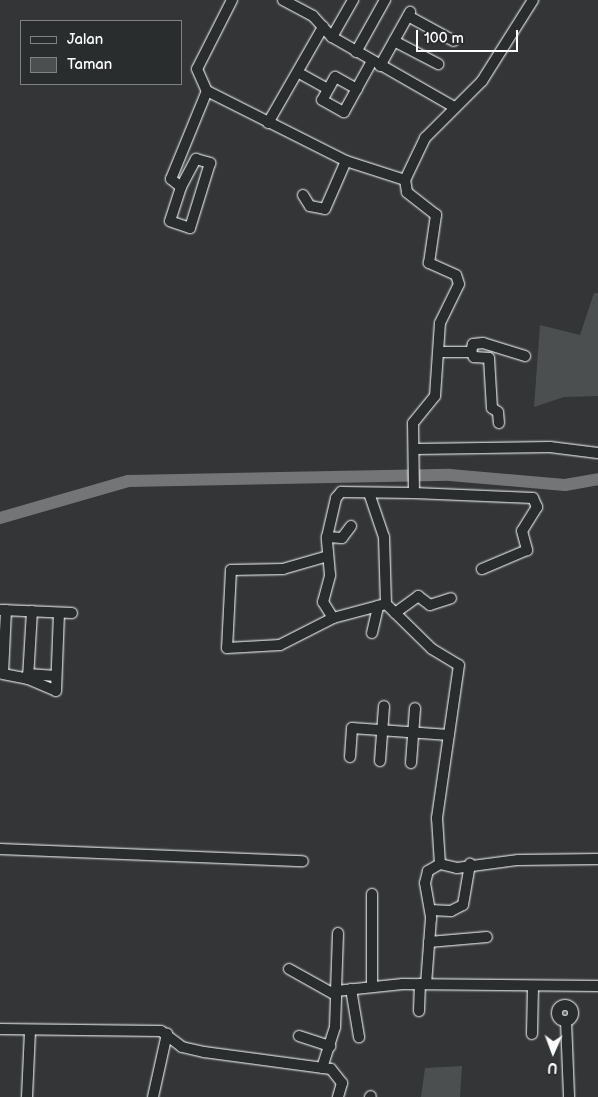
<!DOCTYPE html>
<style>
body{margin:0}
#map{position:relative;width:598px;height:1097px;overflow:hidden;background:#333536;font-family:"Balsamiq Sans",sans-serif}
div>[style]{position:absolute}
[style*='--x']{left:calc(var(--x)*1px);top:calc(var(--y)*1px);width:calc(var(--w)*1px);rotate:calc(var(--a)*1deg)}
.green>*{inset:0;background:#4c4f50}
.river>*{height:12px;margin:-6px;padding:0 6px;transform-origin:6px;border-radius:6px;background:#737576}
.roads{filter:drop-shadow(0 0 1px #fff) drop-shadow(0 0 1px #fff)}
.minor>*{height:10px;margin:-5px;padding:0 5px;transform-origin:5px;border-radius:5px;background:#2a2d2e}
.minor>.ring{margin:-5px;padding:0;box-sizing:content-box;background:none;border:10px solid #2a2d2e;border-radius:50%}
span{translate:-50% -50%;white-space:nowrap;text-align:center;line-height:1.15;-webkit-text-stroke:4px #2a2d2e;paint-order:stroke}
.legend{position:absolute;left:20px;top:20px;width:162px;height:65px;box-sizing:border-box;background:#2a2d2e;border:1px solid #7f8182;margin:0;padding:6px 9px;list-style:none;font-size:15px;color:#fff}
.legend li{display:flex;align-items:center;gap:10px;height:25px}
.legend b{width:25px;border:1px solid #7f8182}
.north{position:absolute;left:528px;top:1027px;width:50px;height:50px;-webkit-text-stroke:4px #2a2d2e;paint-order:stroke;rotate:182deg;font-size:14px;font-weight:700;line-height:20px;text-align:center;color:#fff}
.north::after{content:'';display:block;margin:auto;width:18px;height:22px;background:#fff;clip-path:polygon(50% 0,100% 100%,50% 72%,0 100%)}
.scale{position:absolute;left:416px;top:30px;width:102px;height:22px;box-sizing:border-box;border:2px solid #fff;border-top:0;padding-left:6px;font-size:15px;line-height:18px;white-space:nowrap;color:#fff;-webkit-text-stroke:4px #2a2d2e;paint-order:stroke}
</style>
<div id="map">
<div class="green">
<i style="clip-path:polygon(594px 293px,598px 293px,598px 396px,564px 397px,534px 407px,540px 325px,580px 335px)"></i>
<i style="clip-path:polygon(462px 1066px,460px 1097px,421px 1097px,425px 1068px)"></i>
</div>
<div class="river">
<i style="--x:0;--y:518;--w:133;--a:-16.1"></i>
<i style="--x:128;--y:481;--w:322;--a:-1.1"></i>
<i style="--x:450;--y:475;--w:115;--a:5"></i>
<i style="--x:565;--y:485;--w:34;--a:-10"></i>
</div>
<div class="roads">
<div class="minor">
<i style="--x:232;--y:0;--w:77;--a:116.9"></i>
<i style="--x:197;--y:69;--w:24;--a:66"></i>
<i style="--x:207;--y:91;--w:156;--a:26.7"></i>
<i style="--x:346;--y:161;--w:62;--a:17.9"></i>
<i style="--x:283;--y:0;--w:34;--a:28"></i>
<i style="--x:313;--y:16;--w:28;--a:48"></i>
<i style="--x:332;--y:37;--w:141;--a:29.8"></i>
<i style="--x:408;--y:16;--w:52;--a:28.5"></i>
<i style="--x:332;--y:37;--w:43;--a:-60.4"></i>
<i style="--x:394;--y:41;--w:50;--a:27.6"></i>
<i style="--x:356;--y:52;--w:60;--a:-60.9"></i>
<i style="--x:380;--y:66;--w:62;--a:-60.9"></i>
<i style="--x:299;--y:73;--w:33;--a:29"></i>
<i style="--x:357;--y:89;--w:25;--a:-151"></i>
<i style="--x:335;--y:77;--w:26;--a:119"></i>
<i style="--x:322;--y:100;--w:25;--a:29"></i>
<i style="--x:344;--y:112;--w:58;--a:-61.2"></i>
<i style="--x:268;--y:123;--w:111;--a:-60.2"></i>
<i style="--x:181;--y:187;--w:32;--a:-62"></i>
<i style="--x:196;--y:159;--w:15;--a:16"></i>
<i style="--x:210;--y:163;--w:68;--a:107.1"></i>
<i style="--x:190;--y:228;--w:21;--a:-161"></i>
<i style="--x:170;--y:221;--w:36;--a:-72"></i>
<i style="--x:181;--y:187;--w:13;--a:-141"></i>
<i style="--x:171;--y:179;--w:95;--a:-67.8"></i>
<i style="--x:303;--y:195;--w:13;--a:58"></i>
<i style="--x:310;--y:206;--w:15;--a:11"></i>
<i style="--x:325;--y:209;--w:52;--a:-66.4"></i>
<i style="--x:440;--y:352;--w:31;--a:0"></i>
<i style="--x:471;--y:352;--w:6;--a:59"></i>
<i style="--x:474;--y:357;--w:15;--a:4"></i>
<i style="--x:489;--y:358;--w:50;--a:86.6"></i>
<i style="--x:492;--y:408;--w:7;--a:34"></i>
<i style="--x:498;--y:412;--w:11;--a:85"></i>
<i style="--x:471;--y:352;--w:8;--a:-76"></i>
<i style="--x:473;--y:344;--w:10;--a:-6"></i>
<i style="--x:483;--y:343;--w:44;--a:17.2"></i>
<i style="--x:416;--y:449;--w:134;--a:-0.9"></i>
<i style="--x:550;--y:447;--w:48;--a:7.1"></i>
<i style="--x:369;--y:493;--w:46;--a:71.2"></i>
<i style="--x:384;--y:537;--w:67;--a:88.3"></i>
<i style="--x:386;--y:604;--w:64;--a:44.4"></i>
<i style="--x:432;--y:649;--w:31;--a:31"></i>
<i style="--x:459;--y:665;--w:155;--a:98.2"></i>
<i style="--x:437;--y:818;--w:46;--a:86.3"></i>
<i style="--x:440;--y:864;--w:14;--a:150"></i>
<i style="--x:428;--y:871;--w:12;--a:104"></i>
<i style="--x:425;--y:883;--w:36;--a:80"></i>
<i style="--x:431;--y:918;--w:66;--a:94.3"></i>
<i style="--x:414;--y:493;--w:119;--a:2.4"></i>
<i style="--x:533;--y:498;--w:10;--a:66"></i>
<i style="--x:537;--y:507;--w:28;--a:122"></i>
<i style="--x:522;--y:531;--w:20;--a:75"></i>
<i style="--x:527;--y:550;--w:49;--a:157.1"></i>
<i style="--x:327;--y:537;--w:15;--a:4"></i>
<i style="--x:342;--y:538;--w:15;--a:-53"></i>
<i style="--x:328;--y:556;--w:47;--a:163.9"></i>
<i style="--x:283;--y:569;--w:52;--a:178.9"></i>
<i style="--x:231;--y:570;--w:78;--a:92.9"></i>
<i style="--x:227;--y:648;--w:53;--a:-3.2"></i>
<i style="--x:280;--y:645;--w:59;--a:-27"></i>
<i style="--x:333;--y:618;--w:55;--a:-14.8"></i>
<i style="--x:1;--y:610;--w:71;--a:2.4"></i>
<i style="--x:6;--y:610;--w:64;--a:92.7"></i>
<i style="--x:3;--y:674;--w:25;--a:11"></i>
<i style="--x:32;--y:611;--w:68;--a:93.4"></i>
<i style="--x:28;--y:679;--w:30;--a:23"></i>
<i style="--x:56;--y:691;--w:78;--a:-87.8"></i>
<i style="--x:395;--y:613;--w:29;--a:-36"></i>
<i style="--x:418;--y:596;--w:15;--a:37"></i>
<i style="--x:430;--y:605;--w:22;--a:-18"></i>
<i style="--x:333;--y:618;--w:19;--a:-122"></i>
<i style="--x:323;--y:602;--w:28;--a:-75"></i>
<i style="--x:330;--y:575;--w:38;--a:-95"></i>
<i style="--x:327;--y:537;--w:40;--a:-77"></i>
<i style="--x:336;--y:498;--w:8;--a:-50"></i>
<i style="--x:341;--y:492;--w:73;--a:0.8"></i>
<i style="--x:414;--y:493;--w:70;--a:-90.8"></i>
<i style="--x:413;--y:423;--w:35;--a:-51"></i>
<i style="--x:435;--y:396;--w:73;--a:-86.1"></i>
<i style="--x:440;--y:323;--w:43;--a:-64"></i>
<i style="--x:459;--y:284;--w:9;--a:-108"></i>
<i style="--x:456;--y:275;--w:30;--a:-156"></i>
<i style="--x:429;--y:263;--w:49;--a:-81.7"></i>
<i style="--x:436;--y:215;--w:37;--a:-142"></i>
<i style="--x:407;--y:192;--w:12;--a:-99"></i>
<i style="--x:405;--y:180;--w:47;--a:-64.5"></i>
<i style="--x:425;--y:138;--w:81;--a:-45"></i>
<i style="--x:482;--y:81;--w:96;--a:-57.8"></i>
<i style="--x:372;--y:633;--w:28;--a:-77"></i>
<i style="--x:28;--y:674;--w:28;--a:4"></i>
<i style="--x:350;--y:757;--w:29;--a:-86"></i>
<i style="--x:352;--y:728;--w:97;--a:4.1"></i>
<i style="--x:380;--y:761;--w:55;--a:-85.8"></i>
<i style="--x:411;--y:763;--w:55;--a:-85.8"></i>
<i style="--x:0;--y:849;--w:303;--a:2.3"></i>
<i style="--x:440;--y:864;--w:17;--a:13"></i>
<i style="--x:457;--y:868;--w:62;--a:-7.5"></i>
<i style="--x:518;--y:860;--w:80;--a:-0.7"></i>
<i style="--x:430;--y:910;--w:21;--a:3"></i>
<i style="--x:451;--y:911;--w:13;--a:-27"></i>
<i style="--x:463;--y:905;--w:42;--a:-80.3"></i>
<i style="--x:429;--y:942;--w:58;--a:-4.9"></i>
<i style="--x:289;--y:969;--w:51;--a:29.1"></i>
<i style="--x:372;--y:986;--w:92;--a:-90"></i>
<i style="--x:351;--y:989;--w:49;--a:80.5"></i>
<i style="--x:336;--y:991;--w:58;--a:-88"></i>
<i class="ring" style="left:557px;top:1005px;width:6px;height:6px"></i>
<i style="--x:419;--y:1011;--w:27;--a:-88"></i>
<i style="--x:566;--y:1021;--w:76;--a:87.7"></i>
<i style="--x:0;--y:1029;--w:161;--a:0.7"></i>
<i style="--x:161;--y:1031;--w:26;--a:37"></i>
<i style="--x:182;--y:1047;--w:23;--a:13"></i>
<i style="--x:204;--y:1052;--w:128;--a:7.6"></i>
<i style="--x:331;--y:1069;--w:18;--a:52"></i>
<i style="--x:342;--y:1083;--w:15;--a:106"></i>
<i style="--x:532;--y:1034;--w:48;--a:-88.8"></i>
<i style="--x:299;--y:1036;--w:33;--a:18"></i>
<i style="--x:322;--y:1068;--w:43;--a:-72.4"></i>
<i style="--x:335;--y:1027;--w:36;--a:-88"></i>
<i style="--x:336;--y:991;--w:67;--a:-6"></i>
<i style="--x:403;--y:984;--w:195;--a:0.6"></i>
<i style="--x:27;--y:1097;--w:65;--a:-87.4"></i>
<i style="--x:153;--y:1097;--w:65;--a:-77.5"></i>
<i style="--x:370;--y:1097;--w:1;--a:-45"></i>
</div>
</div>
<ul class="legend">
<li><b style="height:6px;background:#2a2d2e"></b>Jalan</li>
<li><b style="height:14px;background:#4c4f50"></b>Taman</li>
</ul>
<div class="north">U</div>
<div class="scale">100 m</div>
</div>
